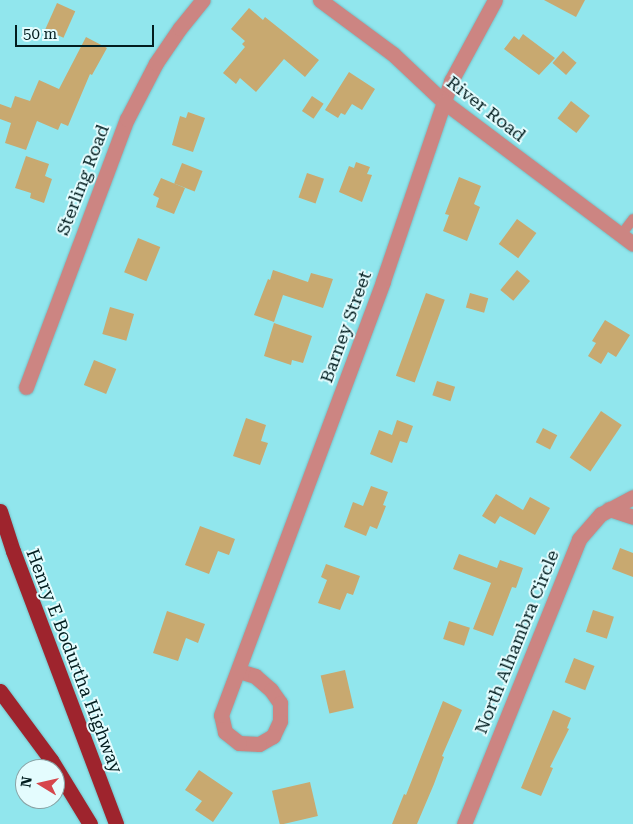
<!DOCTYPE html>
<style>
body{margin:0}
#map{position:relative;width:633px;height:824px;overflow:hidden;background:#91e6ed;font-family:"Roboto Serif",serif}
div>[style]{position:absolute}
[style*='--x']{left:calc(var(--x)*1px);top:calc(var(--y)*1px);width:calc(var(--w)*1px);rotate:calc(var(--a)*1deg)}
.building>*{inset:0;background:#c8a970;transform-origin:0 0}
.roads{filter:drop-shadow(0 0 1px #77c2c8) drop-shadow(0 0 1px #77c2c8)}
.service>*{height:10px;margin:-5px;padding:0 5px;transform-origin:5px;border-radius:5px;background:#cc8582}
.minor>*{height:15px;margin:-7.5px;padding:0 7.5px;transform-origin:7.5px;border-radius:7.5px;background:#cc8582}
.tertiary>*{height:15px;margin:-7.5px;padding:0 7.5px;transform-origin:7.5px;border-radius:7.5px;background:#cc8582}
.motorway>*{height:15px;margin:-7.5px;padding:0 7.5px;transform-origin:7.5px;border-radius:7.5px;background:#9e242d}
span{translate:-50% -50%;white-space:nowrap;text-align:center;line-height:1.15;-webkit-text-stroke:4px #e4fcfe;paint-order:stroke}
.street-label{font-size:18px;color:#021d1f}
.north{position:absolute;left:15px;top:759px;width:50px;height:50px;box-sizing:border-box;background:#e4fcfe;border:1px solid #8aa3a5;border-radius:50%;rotate:279deg;font-size:14px;font-weight:700;line-height:20px;text-align:center;color:#021d1f}
.north::after{content:'';display:block;margin:auto;width:18px;height:22px;background:#d6464c;clip-path:polygon(50% 0,100% 100%,50% 72%,0 100%)}
.scale{position:absolute;left:15px;top:25px;width:139px;height:22px;box-sizing:border-box;border:2px solid #021d1f;border-top:0;padding-left:6px;font-size:15px;line-height:18px;white-space:nowrap;color:#021d1f;-webkit-text-stroke:4px #e4fcfe;paint-order:stroke}
</style>
<div id="map">
<div class="building">
<i style="clip-path:polygon(544px 0,585px 0,576px 17px)"></i>
<i style="left:57px;top:3px;width:20px;height:29px;rotate:24deg"></i>
<i style="clip-path:polygon(249px 8px,263px 20px,265px 17px,319px 60px,305px 77px,284px 59px,256px 92px,240px 78px,236px 84px,223px 73px,245px 47px,242px 44px,245px 41px,231px 29px)"></i>
<i style="clip-path:polygon(523px 34px,555px 58px,539px 75px,504px 49px,514px 36px,519px 40px)"></i>
<i style="clip-path:polygon(86px 37px,107px 48px,92px 75px,90px 74px,68px 126px,61px 123px,58px 130px,37px 121px,26px 150px,5px 143px,11px 123px,0 119px,0 104px,11px 108px,15px 96px,30px 101px,39px 80px,59px 89px)"></i>
<i style="left:563px;top:51px;width:18px;height:16px;rotate:41deg"></i>
<i style="clip-path:polygon(349px 72px,375px 89px,362px 110px,352px 104px,345px 115px,341px 113px,338px 118px,325px 110px)"></i>
<i style="left:312px;top:96px;width:14px;height:18px;rotate:34deg"></i>
<i style="left:571px;top:101px;width:24px;height:22px;rotate:38deg"></i>
<i style="clip-path:polygon(188px 112px,205px 118px,193px 152px,172px 145px,180px 116px,186px 118px)"></i>
<i style="clip-path:polygon(26px 156px,49px 164px,45px 176px,52px 179px,44px 203px,30px 198px,31px 193px,15px 188px)"></i>
<i style="clip-path:polygon(356px 162px,370px 167px,367px 174px,372px 175px,362px 202px,339px 192px,349px 166px,354px 168px)"></i>
<i style="left:182px;top:163px;width:22px;height:22px;rotate:21deg"></i>
<i style="left:307px;top:173px;width:18px;height:26px;rotate:19deg"></i>
<i style="clip-path:polygon(459px 177px,481px 186px,474px 204px,480px 207px,467px 241px,443px 231px,449px 215px,445px 214px)"></i>
<i style="clip-path:polygon(161px 178px,185px 188px,174px 214px,156px 207px,159px 198px,153px 195px)"></i>
<i style="left:517px;top:219px;width:24px;height:31px;rotate:36deg"></i>
<i style="left:138px;top:238px;width:24px;height:37px;rotate:22deg"></i>
<i style="clip-path:polygon(273px 270px,308px 282px,311px 273px,333px 279px,323px 308px,283px 295px,274px 322px,254px 315px,268px 279px,270px 280px)"></i>
<i style="left:517px;top:270px;width:17px;height:26px;rotate:40deg"></i>
<i style="left:426px;top:293px;width:20px;height:88px;rotate:20deg"></i>
<i style="left:470px;top:293px;width:19px;height:15px;rotate:16deg"></i>
<i style="left:110px;top:307px;width:25px;height:28px;rotate:16deg"></i>
<i style="clip-path:polygon(605px 320px,630px 335px,616px 357px,608px 352px,601px 364px,588px 356px,596px 343px,592px 341px)"></i>
<i style="clip-path:polygon(274px 323px,312px 336px,303px 363px,292px 360px,291px 365px,264px 356px)"></i>
<i style="left:94px;top:360px;width:24px;height:27px;rotate:22deg"></i>
<i style="left:437px;top:381px;width:19px;height:15px;rotate:18deg"></i>
<i style="left:601px;top:411px;width:25px;height:56px;rotate:34deg"></i>
<i style="clip-path:polygon(246px 418px,266px 425px,261px 441px,268px 443px,260px 465px,233px 456px)"></i>
<i style="clip-path:polygon(397px 420px,413px 426px,407px 443px,400px 441px,392px 463px,370px 454px,379px 430px,392px 435px)"></i>
<i style="left:543px;top:428px;width:16px;height:16px;rotate:27deg"></i>
<i style="clip-path:polygon(371px 486px,388px 492px,383px 505px,386px 506px,377px 529px,370px 526px,366px 536px,344px 527px,353px 502px,363px 506px)"></i>
<i style="clip-path:polygon(496px 494px,523px 510px,530px 497px,550px 508px,535px 535px,500px 516px,495px 524px,482px 516px)"></i>
<i style="clip-path:polygon(200px 526px,235px 539px,229px 555px,218px 551px,209px 574px,185px 565px)"></i>
<i style="clip-path:polygon(620px 548px,633px 553px,633px 577px,612px 569px)"></i>
<i style="clip-path:polygon(459px 554px,497px 568px,500px 560px,523px 568px,516px 588px,512px 587px,493px 636px,473px 629px,491px 583px,453px 569px)"></i>
<i style="clip-path:polygon(326px 564px,360px 576px,353px 595px,347px 593px,340px 610px,318px 603px,327px 580px,321px 577px)"></i>
<i style="left:593px;top:610px;width:22px;height:23px;rotate:18deg"></i>
<i style="clip-path:polygon(167px 611px,205px 624px,198px 643px,186px 638px,178px 661px,153px 653px)"></i>
<i style="left:449px;top:621px;width:22px;height:19px;rotate:18deg"></i>
<i style="left:574px;top:658px;width:22px;height:26px;rotate:21deg"></i>
<i style="left:345px;top:670px;width:39px;height:25px;rotate:77deg"></i>
<i style="clip-path:polygon(443px 701px,462px 710px,442px 756px,444px 757px,434px 784px,417px 824px,392px 824px,404px 794px,406px 795px)"></i>
<i style="clip-path:polygon(553px 710px,571px 718px,567px 728px,569px 729px,550px 767px,553px 768px,541px 796px,521px 788px)"></i>
<i style="clip-path:polygon(199px 770px,233px 793px,213px 822px,195px 810px,202px 801px,185px 790px)"></i>
<i style="left:310px;top:782px;width:35px;height:39px;rotate:77deg"></i>
</div>
<div class="roads">
<div class="service">
<i style="--x:621;--y:235;--w:20;--a:-53"></i>
</div>
<div class="minor">
<i style="--x:26;--y:387;--w:286;--a:-69.4"></i>
<i style="--x:127;--y:119;--w:63;--a:-62.6"></i>
<i style="--x:156;--y:63;--w:42;--a:-55.6"></i>
<i style="--x:180;--y:28;--w:36;--a:-51"></i>
<i style="--x:609;--y:509;--w:25;--a:18"></i>
<i style="--x:239;--y:671;--w:17;--a:17"></i>
<i style="--x:255;--y:676;--w:21;--a:41"></i>
<i style="--x:271;--y:690;--w:16;--a:55"></i>
<i style="--x:280;--y:703;--w:18;--a:90"></i>
<i style="--x:280;--y:721;--w:17;--a:115"></i>
<i style="--x:273;--y:736;--w:16;--a:150"></i>
<i style="--x:259;--y:744;--w:20;--a:-177"></i>
<i style="--x:239;--y:743;--w:18;--a:-142"></i>
<i style="--x:225;--y:732;--w:17;--a:-103"></i>
<i style="--x:221;--y:715;--w:463;--a:-69.5"></i>
<i style="--x:383;--y:281;--w:211;--a:-71.2"></i>
<i style="--x:451;--y:81;--w:92;--a:-61.5"></i>
<i style="--x:464;--y:824;--w:307;--a:-68"></i>
<i style="--x:579;--y:539;--w:33;--a:-49"></i>
<i style="--x:601;--y:514;--w:36;--a:-28"></i>
</div>
<div class="tertiary">
<i style="--x:320;--y:0;--w:91;--a:36.5"></i>
<i style="--x:393;--y:54;--w:70;--a:43.3"></i>
<i style="--x:444;--y:102;--w:236;--a:36.9"></i>
</div>
<div class="motorway">
<i style="--x:0;--y:511;--w:42;--a:72"></i>
<i style="--x:13;--y:551;--w:292;--a:69.3"></i>
<i style="--x:0;--y:691;--w:86;--a:53.5"></i>
<i style="--x:51;--y:760;--w:75;--a:58.6"></i>
</div>
</div>
<div class="street-label">
<span style="left:486px;top:109px;rotate:38deg">River Road</span>
<span style="left:83px;top:180px;rotate:-69deg">Sterling Road</span>
<span style="left:346px;top:327px;rotate:-70deg">Barney Street</span>
<span style="left:517px;top:642px;rotate:-68deg">North Alhambra Circle</span>
<span style="left:74px;top:661px;rotate:69deg">Henry E Bodurtha Highway</span>
</div>
<div class="north">N</div>
<div class="scale">50 m</div>
</div>
